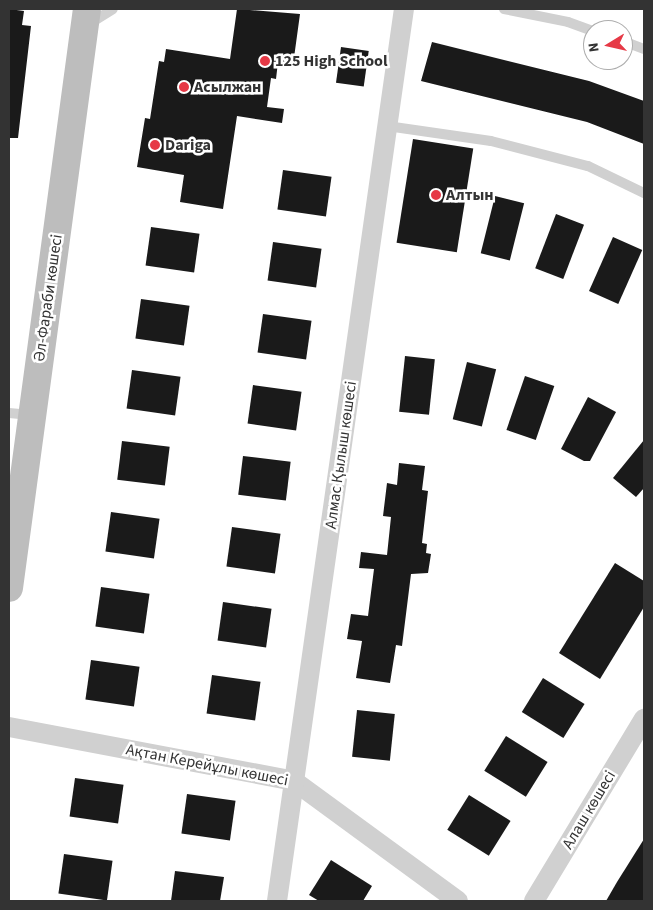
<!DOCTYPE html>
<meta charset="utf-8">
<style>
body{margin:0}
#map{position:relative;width:653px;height:910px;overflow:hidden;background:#fff;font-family:"Source Sans 3",sans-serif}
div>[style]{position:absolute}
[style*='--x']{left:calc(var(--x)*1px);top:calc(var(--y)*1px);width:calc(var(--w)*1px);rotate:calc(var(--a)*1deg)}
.building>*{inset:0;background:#1a1a1a;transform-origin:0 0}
.lane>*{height:10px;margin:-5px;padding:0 5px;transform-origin:5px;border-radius:5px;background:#d0d0d0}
.street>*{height:20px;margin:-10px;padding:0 10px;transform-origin:10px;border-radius:10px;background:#d0d0d0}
.secondary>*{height:28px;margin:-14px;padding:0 14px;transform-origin:14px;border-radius:14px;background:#bdbdbd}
.dots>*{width:14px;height:14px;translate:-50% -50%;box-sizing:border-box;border:2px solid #fff;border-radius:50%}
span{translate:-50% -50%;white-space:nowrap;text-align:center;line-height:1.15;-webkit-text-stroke:5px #fff;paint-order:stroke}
.poi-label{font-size:16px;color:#333;font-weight:700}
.left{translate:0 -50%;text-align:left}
.street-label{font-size:16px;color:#333}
.frame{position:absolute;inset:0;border:10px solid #333;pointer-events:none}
.north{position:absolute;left:583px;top:20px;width:50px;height:50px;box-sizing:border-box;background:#fff;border:1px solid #adadad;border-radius:50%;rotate:261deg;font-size:14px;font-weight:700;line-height:20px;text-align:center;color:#333}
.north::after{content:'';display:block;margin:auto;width:18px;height:22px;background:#e63946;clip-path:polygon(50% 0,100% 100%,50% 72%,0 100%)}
</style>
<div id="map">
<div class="building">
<i style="clip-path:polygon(9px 9px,24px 11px,22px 25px,31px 26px,18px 138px,9px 138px)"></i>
<i style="clip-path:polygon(237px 9px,300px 14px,293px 65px,278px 62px,276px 79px,271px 78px,267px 107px,284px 109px,282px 123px,237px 116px,223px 209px,180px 202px,184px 175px,137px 167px,145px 118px,150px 119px,159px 61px,164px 62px,166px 49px,230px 59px)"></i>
<i style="clip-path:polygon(432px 42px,589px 81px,644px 101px,644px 144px,587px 122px,421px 81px)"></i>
<i style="left:341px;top:47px;width:28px;height:36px;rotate:8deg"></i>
<i style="left:413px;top:139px;width:61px;height:105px;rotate:9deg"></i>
<i style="left:283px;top:170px;width:49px;height:40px;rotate:8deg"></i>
<i style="left:495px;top:196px;width:30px;height:59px;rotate:14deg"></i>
<i style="left:556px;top:214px;width:30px;height:58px;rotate:21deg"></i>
<i style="left:151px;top:227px;width:49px;height:39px;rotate:8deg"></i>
<i style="left:613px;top:237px;width:32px;height:59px;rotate:24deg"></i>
<i style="left:273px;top:242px;width:49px;height:39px;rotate:8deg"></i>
<i style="left:141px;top:299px;width:49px;height:40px;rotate:8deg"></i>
<i style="left:263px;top:314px;width:49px;height:39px;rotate:8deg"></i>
<i style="left:405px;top:356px;width:30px;height:56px;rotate:6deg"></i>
<i style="left:467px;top:362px;width:30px;height:59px;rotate:14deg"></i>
<i style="left:132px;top:370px;width:49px;height:39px;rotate:8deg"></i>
<i style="left:525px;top:376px;width:31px;height:57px;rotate:19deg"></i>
<i style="left:253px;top:385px;width:49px;height:39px;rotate:8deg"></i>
<i style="clip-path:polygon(588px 397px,616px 412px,590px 461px,584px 461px,561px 449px)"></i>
<i style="clip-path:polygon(644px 440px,644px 488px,636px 497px,613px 478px)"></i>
<i style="left:122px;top:441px;width:48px;height:39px;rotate:7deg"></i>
<i style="left:243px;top:456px;width:48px;height:39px;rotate:7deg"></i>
<i style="clip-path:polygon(399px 463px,425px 466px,422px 490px,428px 491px,422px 543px,427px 544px,426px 553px,431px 554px,428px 573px,411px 574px,402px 646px,396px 645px,390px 683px,356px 678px,362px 641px,347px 639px,351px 614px,368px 616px,374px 569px,359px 568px,361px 552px,387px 555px,391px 517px,383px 516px,387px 483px,397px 485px)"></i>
<i style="left:111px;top:512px;width:49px;height:40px;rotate:8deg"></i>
<i style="left:232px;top:527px;width:49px;height:40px;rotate:8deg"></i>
<i style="clip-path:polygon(615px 563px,644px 581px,644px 607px,600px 679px,559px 653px)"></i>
<i style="left:101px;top:587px;width:49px;height:40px;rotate:8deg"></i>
<i style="left:223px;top:602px;width:49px;height:39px;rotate:8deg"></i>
<i style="left:91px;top:660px;width:49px;height:40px;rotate:8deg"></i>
<i style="left:212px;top:675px;width:49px;height:39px;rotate:8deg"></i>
<i style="left:543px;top:678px;width:49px;height:40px;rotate:32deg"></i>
<i style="left:357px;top:710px;width:38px;height:47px;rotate:6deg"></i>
<i style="left:506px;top:736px;width:49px;height:41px;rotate:32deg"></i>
<i style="left:75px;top:778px;width:49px;height:39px;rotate:8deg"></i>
<i style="left:187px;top:794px;width:49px;height:40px;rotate:8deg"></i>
<i style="left:469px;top:795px;width:49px;height:41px;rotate:32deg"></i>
<i style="clip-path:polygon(644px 839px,644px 901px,606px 901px,617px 882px)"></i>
<i style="left:64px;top:854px;width:49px;height:40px;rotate:8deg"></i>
<i style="clip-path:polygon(331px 860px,372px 886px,363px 901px,319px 901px,309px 895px)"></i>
<i style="clip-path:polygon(175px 871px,224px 877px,220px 901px,171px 901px)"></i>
</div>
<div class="lane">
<i style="--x:504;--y:9;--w:65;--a:11.5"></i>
<i style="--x:568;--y:22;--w:27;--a:20"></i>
<i style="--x:89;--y:24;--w:28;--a:-32"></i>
<i style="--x:623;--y:41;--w:22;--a:21"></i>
<i style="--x:387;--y:126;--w:105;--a:8.2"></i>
<i style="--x:491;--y:141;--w:100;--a:14.5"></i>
<i style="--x:588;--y:166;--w:62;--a:25.7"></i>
<i style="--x:9;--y:413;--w:22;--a:5"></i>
</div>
<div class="street">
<i style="--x:9;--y:727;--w:290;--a:10.7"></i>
<i style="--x:294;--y:781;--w:203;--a:36.2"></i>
<i style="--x:277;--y:901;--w:901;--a:-81.9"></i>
<i style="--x:534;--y:901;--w:213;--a:-58.9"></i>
</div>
<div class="secondary">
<i style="--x:9;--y:588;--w:584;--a:-82.33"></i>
</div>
<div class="dots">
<i style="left:265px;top:61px;background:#e63946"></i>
<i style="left:184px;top:87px;background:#e63946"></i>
<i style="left:155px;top:145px;background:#e63946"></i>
<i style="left:436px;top:195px;background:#e63946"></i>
</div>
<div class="poi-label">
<span class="left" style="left:275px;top:61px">125 High School</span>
<span class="left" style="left:194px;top:87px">Асылжан</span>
<span class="left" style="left:165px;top:145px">Dariga</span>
<span class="left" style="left:446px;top:195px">Алтын</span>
</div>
<div class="street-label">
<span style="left:48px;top:298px;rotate:-82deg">Әл-Фараби көшесі</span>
<span style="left:341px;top:455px;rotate:-82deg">Алмас Қылыш көшесі</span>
<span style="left:207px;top:765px;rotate:11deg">Ақтан Керейұлы көшесі</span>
<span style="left:589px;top:810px;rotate:-59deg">Алаш көшесі</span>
</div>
<div class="frame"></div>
<div class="north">N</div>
</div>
